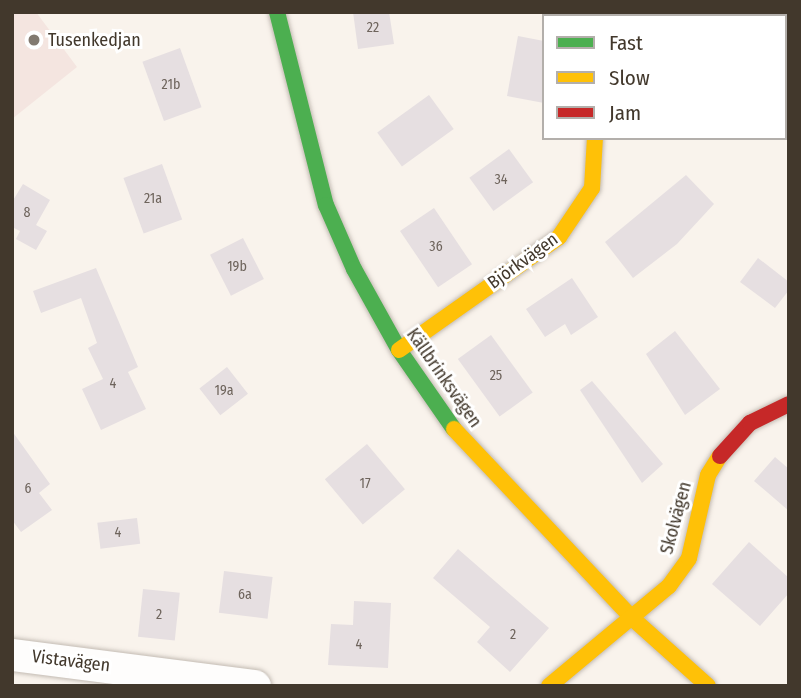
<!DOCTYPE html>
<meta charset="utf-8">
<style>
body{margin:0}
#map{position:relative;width:801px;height:698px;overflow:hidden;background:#f9f3ec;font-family:"Fira Sans Condensed",sans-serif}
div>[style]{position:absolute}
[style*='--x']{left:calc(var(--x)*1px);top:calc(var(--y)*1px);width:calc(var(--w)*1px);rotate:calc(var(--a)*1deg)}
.education>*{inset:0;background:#f4e5e0}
.building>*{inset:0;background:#e6dfe1;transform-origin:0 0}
.roads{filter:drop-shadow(0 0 2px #c3bbb3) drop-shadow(0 0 2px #c3bbb3)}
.street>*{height:32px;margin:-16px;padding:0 16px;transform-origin:16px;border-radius:16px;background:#fefdfc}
.fast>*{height:16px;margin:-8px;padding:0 8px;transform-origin:8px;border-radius:8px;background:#4caf50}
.slow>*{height:16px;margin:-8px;padding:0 8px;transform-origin:8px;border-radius:8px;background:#ffc107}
.jam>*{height:16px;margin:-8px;padding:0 8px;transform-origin:8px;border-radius:8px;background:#c62828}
.dots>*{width:19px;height:19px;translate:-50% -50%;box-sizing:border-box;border:4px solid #fff;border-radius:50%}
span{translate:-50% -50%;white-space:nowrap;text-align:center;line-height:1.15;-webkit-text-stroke:6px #fff;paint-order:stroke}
.number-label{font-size:14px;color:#6e645c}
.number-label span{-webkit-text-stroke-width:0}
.poi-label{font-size:18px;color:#42382c}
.left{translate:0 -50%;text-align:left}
.street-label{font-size:18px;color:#42382c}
.frame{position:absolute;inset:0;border:14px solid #42382c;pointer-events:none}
.legend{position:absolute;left:542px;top:14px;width:245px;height:126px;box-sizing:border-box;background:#fff;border:2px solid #b3afab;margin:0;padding:9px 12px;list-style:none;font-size:21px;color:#42382c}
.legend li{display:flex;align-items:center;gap:14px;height:35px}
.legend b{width:35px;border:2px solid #b3afab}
</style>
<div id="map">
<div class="education">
<i style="clip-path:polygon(12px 12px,36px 12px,77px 67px,12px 119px)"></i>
</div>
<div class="building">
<i style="clip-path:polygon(353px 12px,389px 12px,394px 44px,358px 49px)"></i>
<i style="clip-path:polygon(518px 36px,544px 41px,544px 103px,507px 96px)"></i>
<i style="left:180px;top:48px;width:63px;height:40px;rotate:70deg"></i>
<i style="left:429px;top:95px;width:42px;height:64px;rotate:54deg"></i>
<i style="left:509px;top:149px;width:41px;height:49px;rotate:54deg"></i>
<i style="left:162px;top:164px;width:59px;height:41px;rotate:70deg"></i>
<i style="clip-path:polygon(686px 175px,714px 204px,677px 244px,633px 278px,605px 242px)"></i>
<i style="clip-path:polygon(23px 184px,50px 200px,36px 225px,47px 231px,36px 250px,16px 239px,20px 231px,12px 227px,12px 202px)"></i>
<i style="left:434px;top:208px;width:68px;height:41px;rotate:56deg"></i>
<i style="left:243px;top:238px;width:46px;height:37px;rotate:63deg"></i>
<i style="clip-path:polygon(758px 258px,789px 282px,789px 290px,775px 308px,740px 282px)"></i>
<i style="clip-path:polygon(96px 268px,138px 367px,128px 372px,146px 409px,101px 430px,82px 389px,103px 379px,88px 348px,97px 343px,81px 298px,41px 313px,33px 291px)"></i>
<i style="clip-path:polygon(572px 278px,598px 317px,571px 335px,565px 324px,545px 337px,526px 309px)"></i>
<i style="clip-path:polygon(675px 331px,720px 389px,685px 415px,646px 354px)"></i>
<i style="left:491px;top:335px;width:71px;height:41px;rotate:54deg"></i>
<i style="left:227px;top:367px;width:34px;height:35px;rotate:52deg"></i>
<i style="clip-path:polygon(592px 381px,663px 464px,642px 483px,580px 390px)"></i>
<i style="clip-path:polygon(12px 431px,50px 484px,39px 493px,52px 510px,21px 532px,12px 520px)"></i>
<i style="left:367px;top:444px;width:59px;height:55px;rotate:50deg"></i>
<i style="clip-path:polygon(775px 457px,789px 469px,789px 511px,754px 481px)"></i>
<i style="left:137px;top:518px;width:26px;height:40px;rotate:83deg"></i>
<i style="clip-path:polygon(749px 542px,789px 578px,789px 593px,760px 626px,712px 584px)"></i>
<i style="clip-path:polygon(458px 549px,549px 628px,510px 672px,477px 642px,490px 627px,433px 578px)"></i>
<i style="left:224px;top:571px;width:49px;height:42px;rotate:7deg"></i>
<i style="left:143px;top:589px;width:37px;height:48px;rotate:6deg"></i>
<i style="clip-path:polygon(354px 601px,391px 603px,388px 668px,328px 665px,331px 624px,353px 625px)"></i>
</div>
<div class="roads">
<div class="street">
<i style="--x:605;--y:16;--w:4;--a:-76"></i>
<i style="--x:12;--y:655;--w:245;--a:7.3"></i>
</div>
<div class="fast">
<i style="--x:277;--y:12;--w:199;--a:75.8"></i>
<i style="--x:326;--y:205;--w:70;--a:66.4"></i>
<i style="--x:354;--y:269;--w:93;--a:60.9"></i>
<i style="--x:399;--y:350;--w:96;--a:55.2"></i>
</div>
<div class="slow">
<i style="--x:399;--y:350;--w:196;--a:-35.2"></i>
<i style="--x:559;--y:237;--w:59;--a:-56"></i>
<i style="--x:592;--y:188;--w:50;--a:-86.6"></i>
<i style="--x:454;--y:429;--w:260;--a:46.7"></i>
<i style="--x:632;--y:618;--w:102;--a:41.8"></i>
<i style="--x:549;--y:686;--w:156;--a:-39.8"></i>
<i style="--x:669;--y:586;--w:34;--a:-54"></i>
<i style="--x:689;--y:558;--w:85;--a:-77.1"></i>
<i style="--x:708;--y:475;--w:22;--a:-58"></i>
</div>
<div class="jam">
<i style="--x:720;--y:456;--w:45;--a:-47.7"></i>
<i style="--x:750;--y:423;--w:43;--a:-26"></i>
</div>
</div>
<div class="dots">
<i style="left:34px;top:40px;background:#82796f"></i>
</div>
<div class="number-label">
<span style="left:373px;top:28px">22</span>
<span style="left:171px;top:85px">21b</span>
<span style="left:501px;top:180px">34</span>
<span style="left:153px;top:199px">21a</span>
<span style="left:27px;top:213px">8</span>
<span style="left:436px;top:247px">36</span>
<span style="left:237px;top:267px">19b</span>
<span style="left:496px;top:376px">25</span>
<span style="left:113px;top:384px">4</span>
<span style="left:224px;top:391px">19a</span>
<span style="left:365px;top:484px">17</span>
<span style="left:28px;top:489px">6</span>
<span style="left:118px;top:533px">4</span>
<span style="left:245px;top:595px">6a</span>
<span style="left:159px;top:615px">2</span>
<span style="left:513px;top:635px">2</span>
<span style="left:359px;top:645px">4</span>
</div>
<div class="poi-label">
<span class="left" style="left:48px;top:40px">Tusenkedjan</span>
</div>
<div class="street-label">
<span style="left:523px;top:261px;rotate:-36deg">Björkvägen</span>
<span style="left:444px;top:378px;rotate:55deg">Källbrinksvägen</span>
<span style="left:676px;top:518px;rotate:-75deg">Skolvägen</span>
<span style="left:71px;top:661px;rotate:7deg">Vistavägen</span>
</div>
<div class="frame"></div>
<ul class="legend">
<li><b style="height:9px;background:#4caf50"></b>Fast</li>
<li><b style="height:9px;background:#ffc107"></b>Slow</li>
<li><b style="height:9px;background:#c62828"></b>Jam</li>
</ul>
</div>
